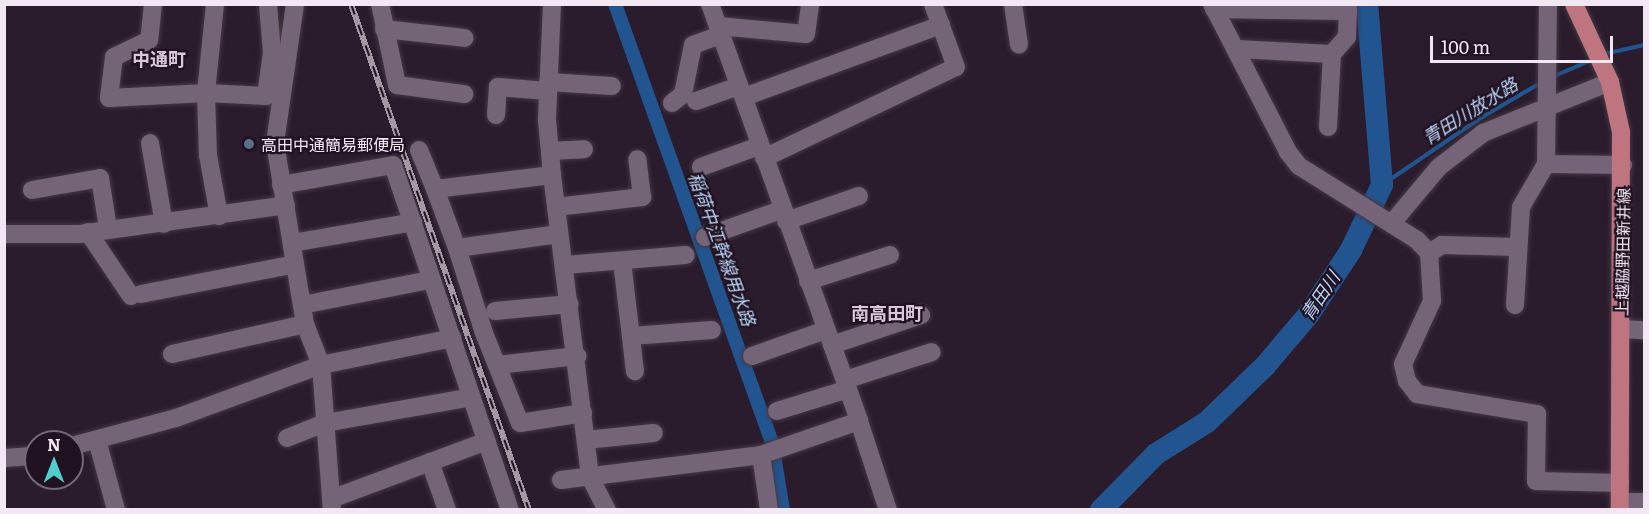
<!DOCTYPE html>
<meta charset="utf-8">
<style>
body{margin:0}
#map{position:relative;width:1649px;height:514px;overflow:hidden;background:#2a1c2c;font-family:Literata,"Noto Sans JP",serif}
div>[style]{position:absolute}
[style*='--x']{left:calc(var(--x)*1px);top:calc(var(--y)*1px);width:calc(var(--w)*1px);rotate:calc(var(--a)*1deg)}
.stream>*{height:4px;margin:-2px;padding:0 2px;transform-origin:2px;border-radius:2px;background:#225590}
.canal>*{height:14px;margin:-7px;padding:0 7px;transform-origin:7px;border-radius:7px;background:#225590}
.river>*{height:22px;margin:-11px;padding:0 11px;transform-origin:11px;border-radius:11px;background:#225590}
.roads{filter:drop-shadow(0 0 2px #443845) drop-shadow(0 0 2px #443845)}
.minor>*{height:18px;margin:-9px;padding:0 9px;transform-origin:9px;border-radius:9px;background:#756477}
.major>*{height:18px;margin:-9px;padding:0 9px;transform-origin:9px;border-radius:9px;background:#bf757f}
.rail>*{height:6px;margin-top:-3px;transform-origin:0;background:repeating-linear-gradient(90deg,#211222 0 11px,#a498a5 0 22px);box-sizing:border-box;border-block:2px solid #a498a5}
.dots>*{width:16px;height:16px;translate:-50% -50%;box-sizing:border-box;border:3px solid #211222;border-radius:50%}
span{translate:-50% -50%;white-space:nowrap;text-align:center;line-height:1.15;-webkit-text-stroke:4.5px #211222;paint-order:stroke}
.poi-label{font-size:16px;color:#f2e8f3}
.left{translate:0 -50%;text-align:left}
.street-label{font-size:16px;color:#f2e8f3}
.neighbourhood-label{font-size:18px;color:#dbc7dd;font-weight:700}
.water-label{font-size:18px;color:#b8d4f6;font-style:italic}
.frame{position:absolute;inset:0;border:6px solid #f2e8f3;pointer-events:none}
.north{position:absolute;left:24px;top:430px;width:60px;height:60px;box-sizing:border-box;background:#211222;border:2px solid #756876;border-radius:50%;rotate:0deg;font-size:16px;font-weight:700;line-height:24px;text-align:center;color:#f2e8f3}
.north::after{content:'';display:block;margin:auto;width:21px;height:27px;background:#52cdcd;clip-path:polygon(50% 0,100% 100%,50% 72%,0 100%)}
.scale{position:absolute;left:1430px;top:36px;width:183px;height:27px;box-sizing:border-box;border:3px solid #f2e8f3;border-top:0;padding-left:8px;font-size:18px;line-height:21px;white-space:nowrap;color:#f2e8f3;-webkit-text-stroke:4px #211222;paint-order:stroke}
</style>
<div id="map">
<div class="stream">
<i style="--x:1604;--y:54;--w:41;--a:-12.7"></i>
<i style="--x:1552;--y:77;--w:46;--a:-23.2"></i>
<i style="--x:1382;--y:185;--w:117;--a:-34.2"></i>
<i style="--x:1479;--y:119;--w:73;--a:-30.4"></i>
</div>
<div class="canal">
<i style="--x:615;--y:4;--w:466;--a:70.3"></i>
<i style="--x:772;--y:443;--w:68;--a:80.7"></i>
</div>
<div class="river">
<i style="--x:1101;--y:510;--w:78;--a:-45.5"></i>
<i style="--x:1156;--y:454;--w:60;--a:-32.1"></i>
<i style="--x:1207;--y:422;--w:81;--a:-44"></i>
<i style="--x:1265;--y:366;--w:68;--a:-49.8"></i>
<i style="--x:1309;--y:314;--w:77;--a:-56.7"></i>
<i style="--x:1351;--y:250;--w:72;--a:-64.5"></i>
<i style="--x:1382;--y:185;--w:182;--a:-94.7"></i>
</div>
<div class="roads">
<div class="minor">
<i style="--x:153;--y:4;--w:36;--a:96"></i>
<i style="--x:149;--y:40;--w:39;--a:154"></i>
<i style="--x:114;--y:57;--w:41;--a:97"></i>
<i style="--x:109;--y:98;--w:97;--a:-3"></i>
<i style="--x:206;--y:93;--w:60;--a:2.9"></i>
<i style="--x:266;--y:96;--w:43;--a:-82.1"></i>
<i style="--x:272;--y:53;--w:49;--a:-94.7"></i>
<i style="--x:215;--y:4;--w:89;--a:95.8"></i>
<i style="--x:206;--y:93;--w:62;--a:88.2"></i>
<i style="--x:208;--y:155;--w:62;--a:79.8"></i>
<i style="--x:380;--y:4;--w:83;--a:78.1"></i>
<i style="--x:397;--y:85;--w:68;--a:7.7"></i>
<i style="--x:552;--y:4;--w:116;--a:92.5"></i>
<i style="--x:547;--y:120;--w:55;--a:84.8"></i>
<i style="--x:552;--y:175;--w:304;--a:82.8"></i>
<i style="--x:590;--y:477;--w:37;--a:63"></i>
<i style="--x:710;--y:4;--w:443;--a:70.3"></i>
<i style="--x:859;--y:421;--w:104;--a:160.9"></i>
<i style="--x:1013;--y:4;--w:41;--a:81.7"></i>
<i style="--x:1212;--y:4;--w:166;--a:62.8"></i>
<i style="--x:1288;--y:152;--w:18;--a:52"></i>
<i style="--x:1299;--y:166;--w:139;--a:32.1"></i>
<i style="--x:1417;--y:240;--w:18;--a:47"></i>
<i style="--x:1429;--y:253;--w:48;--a:86.4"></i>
<i style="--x:1432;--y:301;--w:69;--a:114.7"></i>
<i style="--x:1403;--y:364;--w:17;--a:77"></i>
<i style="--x:1407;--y:381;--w:16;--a:52"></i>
<i style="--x:1417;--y:394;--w:122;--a:9.5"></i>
<i style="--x:1537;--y:414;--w:67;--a:90.9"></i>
<i style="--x:1536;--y:481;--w:84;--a:1.4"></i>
<i style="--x:1214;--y:9;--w:58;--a:1"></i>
<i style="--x:1272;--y:10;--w:6;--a:-90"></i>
<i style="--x:1272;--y:10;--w:76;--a:0.8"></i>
<i style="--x:1348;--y:11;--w:7;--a:-98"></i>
<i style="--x:718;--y:26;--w:88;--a:5.2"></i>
<i style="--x:806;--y:34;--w:30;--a:-82"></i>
<i style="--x:384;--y:29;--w:81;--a:6.3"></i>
<i style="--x:1237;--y:49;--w:95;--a:3"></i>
<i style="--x:1332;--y:54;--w:23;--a:-49"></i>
<i style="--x:1347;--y:37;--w:26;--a:-88"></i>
<i style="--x:548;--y:82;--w:64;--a:3.6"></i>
<i style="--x:744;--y:97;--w:210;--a:-20.1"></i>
<i style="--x:696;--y:101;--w:46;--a:-19.2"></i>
<i style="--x:672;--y:103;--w:14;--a:-39"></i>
<i style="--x:683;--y:94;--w:50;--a:-78.5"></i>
<i style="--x:693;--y:45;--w:30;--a:-20"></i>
<i style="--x:496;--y:115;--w:28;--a:-86"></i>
<i style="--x:498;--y:87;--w:50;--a:4.6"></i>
<i style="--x:1328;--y:127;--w:73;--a:-86.9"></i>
<i style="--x:150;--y:143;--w:82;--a:80.2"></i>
<i style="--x:419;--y:150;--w:42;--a:67.7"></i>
<i style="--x:435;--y:189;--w:118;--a:-6.8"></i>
<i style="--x:550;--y:151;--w:34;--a:-3"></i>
<i style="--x:764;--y:158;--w:212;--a:-25.4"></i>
<i style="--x:956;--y:67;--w:67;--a:-110.1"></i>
<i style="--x:1546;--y:164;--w:77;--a:0.7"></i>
<i style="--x:701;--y:167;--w:62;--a:-19.9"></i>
<i style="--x:281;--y:185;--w:114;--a:-10.1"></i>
<i style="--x:393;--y:165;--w:364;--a:71.3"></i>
<i style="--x:435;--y:189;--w:63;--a:69.6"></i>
<i style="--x:457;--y:248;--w:103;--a:-7.8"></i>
<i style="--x:32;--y:190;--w:69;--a:-10"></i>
<i style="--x:100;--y:178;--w:51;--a:80.9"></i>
<i style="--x:556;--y:207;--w:87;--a:-6.6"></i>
<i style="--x:642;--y:197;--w:38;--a:-97"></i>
<i style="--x:786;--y:221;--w:77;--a:-18.9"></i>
<i style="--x:1392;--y:223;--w:73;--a:-50"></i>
<i style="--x:1439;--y:167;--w:56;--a:-37.7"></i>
<i style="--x:1483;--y:133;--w:137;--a:-21.9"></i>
<i style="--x:88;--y:232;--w:77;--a:56.1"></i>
<i style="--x:4;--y:234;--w:76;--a:0"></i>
<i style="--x:80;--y:234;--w:208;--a:-8"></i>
<i style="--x:705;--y:237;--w:81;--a:-19.6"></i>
<i style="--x:292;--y:243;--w:123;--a:-9.8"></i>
<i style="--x:457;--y:248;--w:89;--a:72.4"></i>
<i style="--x:484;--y:333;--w:97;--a:68.2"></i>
<i style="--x:520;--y:423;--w:64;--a:-9"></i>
<i style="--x:1429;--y:253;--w:15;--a:-32"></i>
<i style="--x:1442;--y:245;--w:76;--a:1.5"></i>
<i style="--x:622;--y:261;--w:111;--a:83.3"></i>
<i style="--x:565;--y:265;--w:121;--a:-4.7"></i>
<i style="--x:808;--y:281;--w:86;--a:-17.6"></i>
<i style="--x:141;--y:294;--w:157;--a:-11"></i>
<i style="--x:295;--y:264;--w:123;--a:-99.4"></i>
<i style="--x:275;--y:143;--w:140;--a:-81.8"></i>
<i style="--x:302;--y:305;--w:130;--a:-11.1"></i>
<i style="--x:1515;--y:305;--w:98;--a:-86.5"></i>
<i style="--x:1521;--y:207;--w:50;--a:-59.8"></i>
<i style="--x:1546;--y:164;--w:160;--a:-89.3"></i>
<i style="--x:495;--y:311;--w:75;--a:-5.3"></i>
<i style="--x:305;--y:324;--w:44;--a:68.7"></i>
<i style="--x:321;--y:365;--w:145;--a:85.7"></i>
<i style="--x:1622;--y:329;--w:22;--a:3"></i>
<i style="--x:631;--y:336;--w:81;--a:-4.2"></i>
<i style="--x:832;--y:345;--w:94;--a:-18.6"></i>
<i style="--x:172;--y:354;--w:136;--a:-12.7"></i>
<i style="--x:305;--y:324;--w:61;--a:-99.5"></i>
<i style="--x:752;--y:356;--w:78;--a:-19.4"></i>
<i style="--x:497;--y:365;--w:81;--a:-6.4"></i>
<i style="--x:845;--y:380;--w:91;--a:-17.8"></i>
<i style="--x:777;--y:411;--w:74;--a:-17.2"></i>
<i style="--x:859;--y:421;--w:94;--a:72"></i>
<i style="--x:287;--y:438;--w:41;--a:-21.5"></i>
<i style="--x:325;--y:423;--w:149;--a:-10"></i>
<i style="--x:97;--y:440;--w:73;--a:74.8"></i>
<i style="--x:586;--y:440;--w:68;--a:-5.9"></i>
<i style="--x:72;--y:446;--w:108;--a:-15.1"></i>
<i style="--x:176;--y:418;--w:154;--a:-20.1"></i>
<i style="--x:321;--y:365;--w:134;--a:-11.6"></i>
<i style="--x:4;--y:458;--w:32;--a:-4"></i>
<i style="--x:430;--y:462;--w:51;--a:70.5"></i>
<i style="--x:561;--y:480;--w:202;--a:-7.1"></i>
<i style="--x:761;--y:455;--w:56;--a:81.7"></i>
<i style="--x:331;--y:499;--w:166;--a:-20.4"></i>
<i style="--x:1620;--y:502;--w:24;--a:0"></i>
</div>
<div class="major">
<i style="--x:1574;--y:4;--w:86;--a:65.2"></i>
<i style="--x:1610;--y:82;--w:51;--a:77.6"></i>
<i style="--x:1621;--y:132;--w:378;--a:90.2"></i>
</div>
</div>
<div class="rail">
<i style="--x:351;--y:4;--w:536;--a:70.62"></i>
</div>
<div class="dots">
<i style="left:249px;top:144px;background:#5c6f8a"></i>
</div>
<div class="poi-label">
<span class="left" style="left:261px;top:144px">高田中通簡易郵便局</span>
</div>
<div class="street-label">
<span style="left:1622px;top:252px;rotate:-89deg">上越脇野田新井線</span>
</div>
<div class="neighbourhood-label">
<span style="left:159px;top:59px">中通町</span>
<span style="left:887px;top:313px">南高田町</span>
</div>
<div class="water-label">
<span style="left:1470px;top:111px;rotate:-32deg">青田川放水路</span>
<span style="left:722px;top:249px;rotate:70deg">稲荷中江幹線用水路</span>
<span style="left:1320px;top:296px;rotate:-56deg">青田川</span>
</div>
<div class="frame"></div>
<div class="north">N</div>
<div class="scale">100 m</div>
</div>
